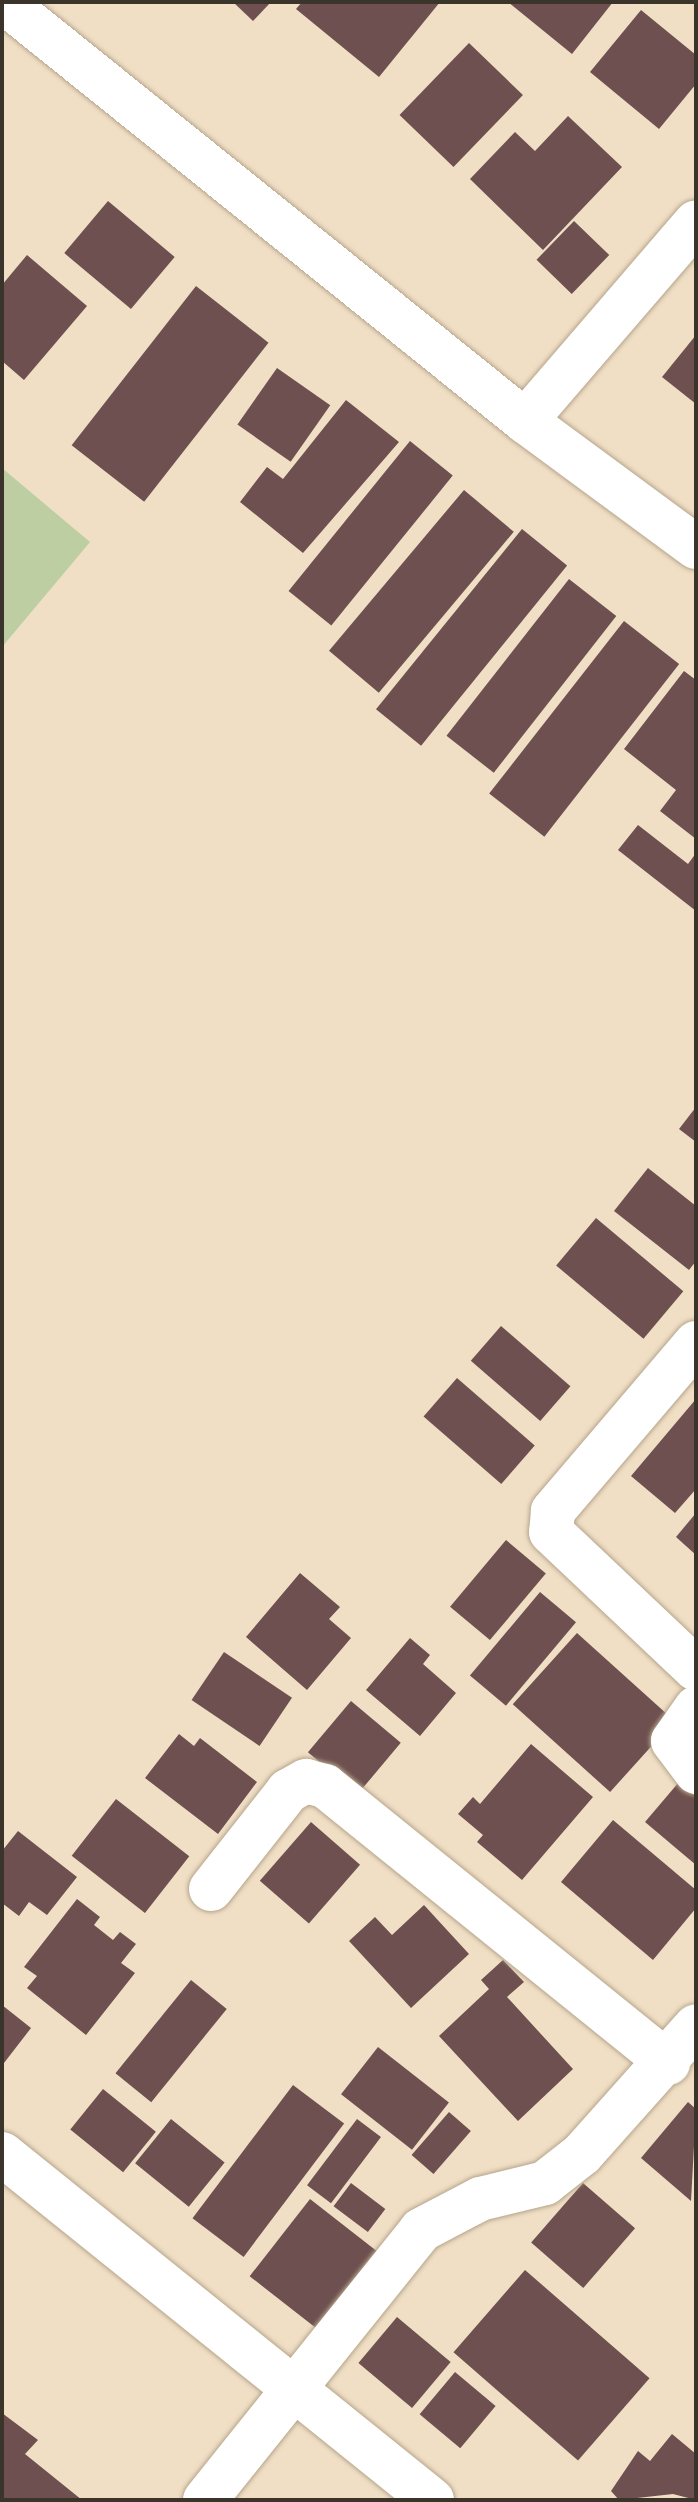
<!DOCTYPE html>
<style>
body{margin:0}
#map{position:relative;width:698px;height:2502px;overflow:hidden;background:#f0dfc5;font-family:"PT Serif",serif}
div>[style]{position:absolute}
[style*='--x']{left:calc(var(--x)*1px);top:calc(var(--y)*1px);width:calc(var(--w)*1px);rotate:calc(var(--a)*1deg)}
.green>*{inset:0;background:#bccea2}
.building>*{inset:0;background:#6d504f;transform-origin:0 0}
.roads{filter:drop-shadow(0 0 2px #b5a58c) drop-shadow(0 0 2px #b5a58c)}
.minor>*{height:44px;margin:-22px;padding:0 22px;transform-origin:22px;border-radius:22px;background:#fff}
span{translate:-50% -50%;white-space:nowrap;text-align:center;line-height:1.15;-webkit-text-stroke:8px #f0dfc5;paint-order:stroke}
.frame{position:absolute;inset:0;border:4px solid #3b342a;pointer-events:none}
</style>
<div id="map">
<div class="green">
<i style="clip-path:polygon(2px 468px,90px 542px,2px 647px)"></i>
</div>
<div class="building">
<i style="clip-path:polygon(233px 2px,271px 2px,253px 21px)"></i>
<i style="clip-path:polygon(302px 2px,440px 2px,379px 77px,296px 9px)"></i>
<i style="clip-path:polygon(508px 2px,613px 2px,572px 54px)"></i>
<i style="clip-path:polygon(641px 10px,696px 55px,696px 84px,659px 129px,590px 72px)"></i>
<i style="left:469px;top:43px;width:75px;height:100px;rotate:44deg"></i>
<i style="clip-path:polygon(568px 116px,622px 167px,543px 250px,470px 179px,515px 132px,535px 151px)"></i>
<i style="left:108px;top:201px;width:87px;height:68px;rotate:40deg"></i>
<i style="left:574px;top:221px;width:49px;height:54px;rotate:44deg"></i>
<i style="clip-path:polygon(27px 255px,87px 306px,24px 380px,2px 361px,2px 285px)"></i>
<i style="left:196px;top:286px;width:92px;height:202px;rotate:38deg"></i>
<i style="clip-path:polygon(696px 335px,696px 404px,662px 377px)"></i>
<i style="left:277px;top:368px;width:65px;height:69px;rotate:35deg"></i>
<i style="clip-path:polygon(346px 400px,399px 442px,303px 553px,240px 502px,267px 467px,283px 479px)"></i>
<i style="left:410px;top:441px;width:55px;height:193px;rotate:39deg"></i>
<i style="left:464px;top:490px;width:65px;height:210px;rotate:40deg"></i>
<i style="left:522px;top:529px;width:58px;height:232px;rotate:39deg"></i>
<i style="left:569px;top:579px;width:60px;height:199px;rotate:38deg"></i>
<i style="left:624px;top:621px;width:70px;height:219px;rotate:38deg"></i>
<i style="clip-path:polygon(684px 671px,696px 680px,696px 839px,660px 811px,676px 790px,624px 749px)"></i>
<i style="clip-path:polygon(638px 825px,688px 864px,696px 853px,696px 911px,618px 850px)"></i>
<i style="clip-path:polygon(696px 1107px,696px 1142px,679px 1129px)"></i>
<i style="clip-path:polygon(648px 1168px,696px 1206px,696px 1261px,689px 1270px,614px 1211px)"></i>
<i style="left:596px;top:1218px;width:114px;height:62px;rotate:40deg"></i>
<i style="left:501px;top:1326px;width:92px;height:46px;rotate:41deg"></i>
<i style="left:457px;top:1378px;width:103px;height:51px;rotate:41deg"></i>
<i style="clip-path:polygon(696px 1399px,696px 1489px,675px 1513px,631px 1476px)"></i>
<i style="clip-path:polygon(696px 1513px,696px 1555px,676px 1537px)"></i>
<i style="left:506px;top:1540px;width:52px;height:87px;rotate:40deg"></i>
<i style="clip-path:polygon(300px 1573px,340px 1607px,329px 1619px,351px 1638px,307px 1690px,246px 1637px)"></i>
<i style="left:540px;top:1592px;width:47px;height:109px;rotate:40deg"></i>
<i style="left:577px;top:1633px;width:131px;height:96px;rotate:42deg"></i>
<i style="clip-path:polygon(410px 1638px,430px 1655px,423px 1664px,456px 1693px,420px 1736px,366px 1690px)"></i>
<i style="left:224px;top:1652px;width:82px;height:58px;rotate:34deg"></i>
<i style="left:351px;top:1701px;width:65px;height:67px;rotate:40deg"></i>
<i style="clip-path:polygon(179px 1734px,194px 1746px,200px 1738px,257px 1782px,218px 1834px,145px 1778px)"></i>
<i style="clip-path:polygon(531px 1744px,593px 1797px,522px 1880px,477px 1842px,483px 1835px,458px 1814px,473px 1797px,480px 1804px)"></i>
<i style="clip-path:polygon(679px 1782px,696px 1796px,696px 1865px,645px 1822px)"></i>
<i style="left:116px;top:1799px;width:93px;height:72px;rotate:38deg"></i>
<i style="clip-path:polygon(613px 1820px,696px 1890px,696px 1908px,653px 1960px,561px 1882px)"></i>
<i style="left:311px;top:1822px;width:65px;height:78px;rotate:41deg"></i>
<i style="clip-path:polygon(18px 1831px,77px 1877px,47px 1915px,29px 1902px,19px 1916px,2px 1903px,2px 1851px)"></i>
<i style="clip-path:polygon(77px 1899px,100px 1917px,94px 1925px,113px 1940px,120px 1932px,136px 1944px,121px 1963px,135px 1973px,86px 2035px,27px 1988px,37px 1976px,24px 1967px)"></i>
<i style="clip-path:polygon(424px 1905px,469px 1954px,411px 2008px,349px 1941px,375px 1917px,392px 1935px)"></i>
<i style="clip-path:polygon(503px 1960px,524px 1982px,507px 1997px,573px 2069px,518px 2121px,439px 2036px,489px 1989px,481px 1980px)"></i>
<i style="left:191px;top:1980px;width:46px;height:120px;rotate:39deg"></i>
<i style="clip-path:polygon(2px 2005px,31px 2028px,4px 2063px,2px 2061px)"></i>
<i style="left:378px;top:2047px;width:90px;height:60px;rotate:38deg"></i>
<i style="left:293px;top:2085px;width:64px;height:167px;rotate:37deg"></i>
<i style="left:103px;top:2089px;width:68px;height:52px;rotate:39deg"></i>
<i style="clip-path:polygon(688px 2102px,696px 2109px,691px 2201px,641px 2158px)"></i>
<i style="left:449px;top:2112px;width:29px;height:57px;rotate:41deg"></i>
<i style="left:171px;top:2119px;width:69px;height:57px;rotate:39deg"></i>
<i style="left:357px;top:2119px;width:30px;height:83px;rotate:37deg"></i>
<i style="left:351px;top:2183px;width:43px;height:29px;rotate:37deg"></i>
<i style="left:583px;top:2183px;width:69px;height:79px;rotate:41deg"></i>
<i style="left:310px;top:2199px;width:98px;height:98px;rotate:38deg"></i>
<i style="left:525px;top:2270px;width:165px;height:109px;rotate:41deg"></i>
<i style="left:397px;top:2317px;width:70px;height:60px;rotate:40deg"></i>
<i style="left:455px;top:2372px;width:53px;height:55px;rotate:40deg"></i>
<i style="clip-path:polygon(2px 2413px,38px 2440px,25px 2454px,82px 2500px,2px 2500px)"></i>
<i style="clip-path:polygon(672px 2434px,696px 2454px,696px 2500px,673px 2494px,619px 2500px,611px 2491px,638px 2451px,650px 2461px)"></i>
</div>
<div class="roads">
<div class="minor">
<i style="--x:4;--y:2;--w:669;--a:38.81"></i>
<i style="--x:525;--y:421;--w:212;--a:36.4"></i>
<i style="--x:525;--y:421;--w:262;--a:-49.3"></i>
<i style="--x:696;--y:1343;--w:221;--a:130.4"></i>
<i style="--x:553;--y:1511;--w:21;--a:95"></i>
<i style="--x:551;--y:1532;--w:199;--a:43.4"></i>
<i style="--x:696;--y:1708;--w:40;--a:124.9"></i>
<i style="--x:673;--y:1741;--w:39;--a:53"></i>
<i style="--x:211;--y:1889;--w:125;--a:-51.8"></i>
<i style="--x:288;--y:1791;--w:21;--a:-29"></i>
<i style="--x:306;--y:1781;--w:20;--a:15"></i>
<i style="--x:325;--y:1786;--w:441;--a:38.9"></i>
<i style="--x:2;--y:2154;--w:552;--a:38.82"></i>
<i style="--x:205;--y:2500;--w:346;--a:-51.3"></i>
<i style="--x:421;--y:2230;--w:67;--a:-27.7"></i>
<i style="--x:480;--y:2199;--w:67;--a:-13.8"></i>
<i style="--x:545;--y:2183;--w:47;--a:-38.1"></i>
<i style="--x:582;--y:2154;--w:171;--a:-48.3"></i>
</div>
</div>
<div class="frame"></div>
</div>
